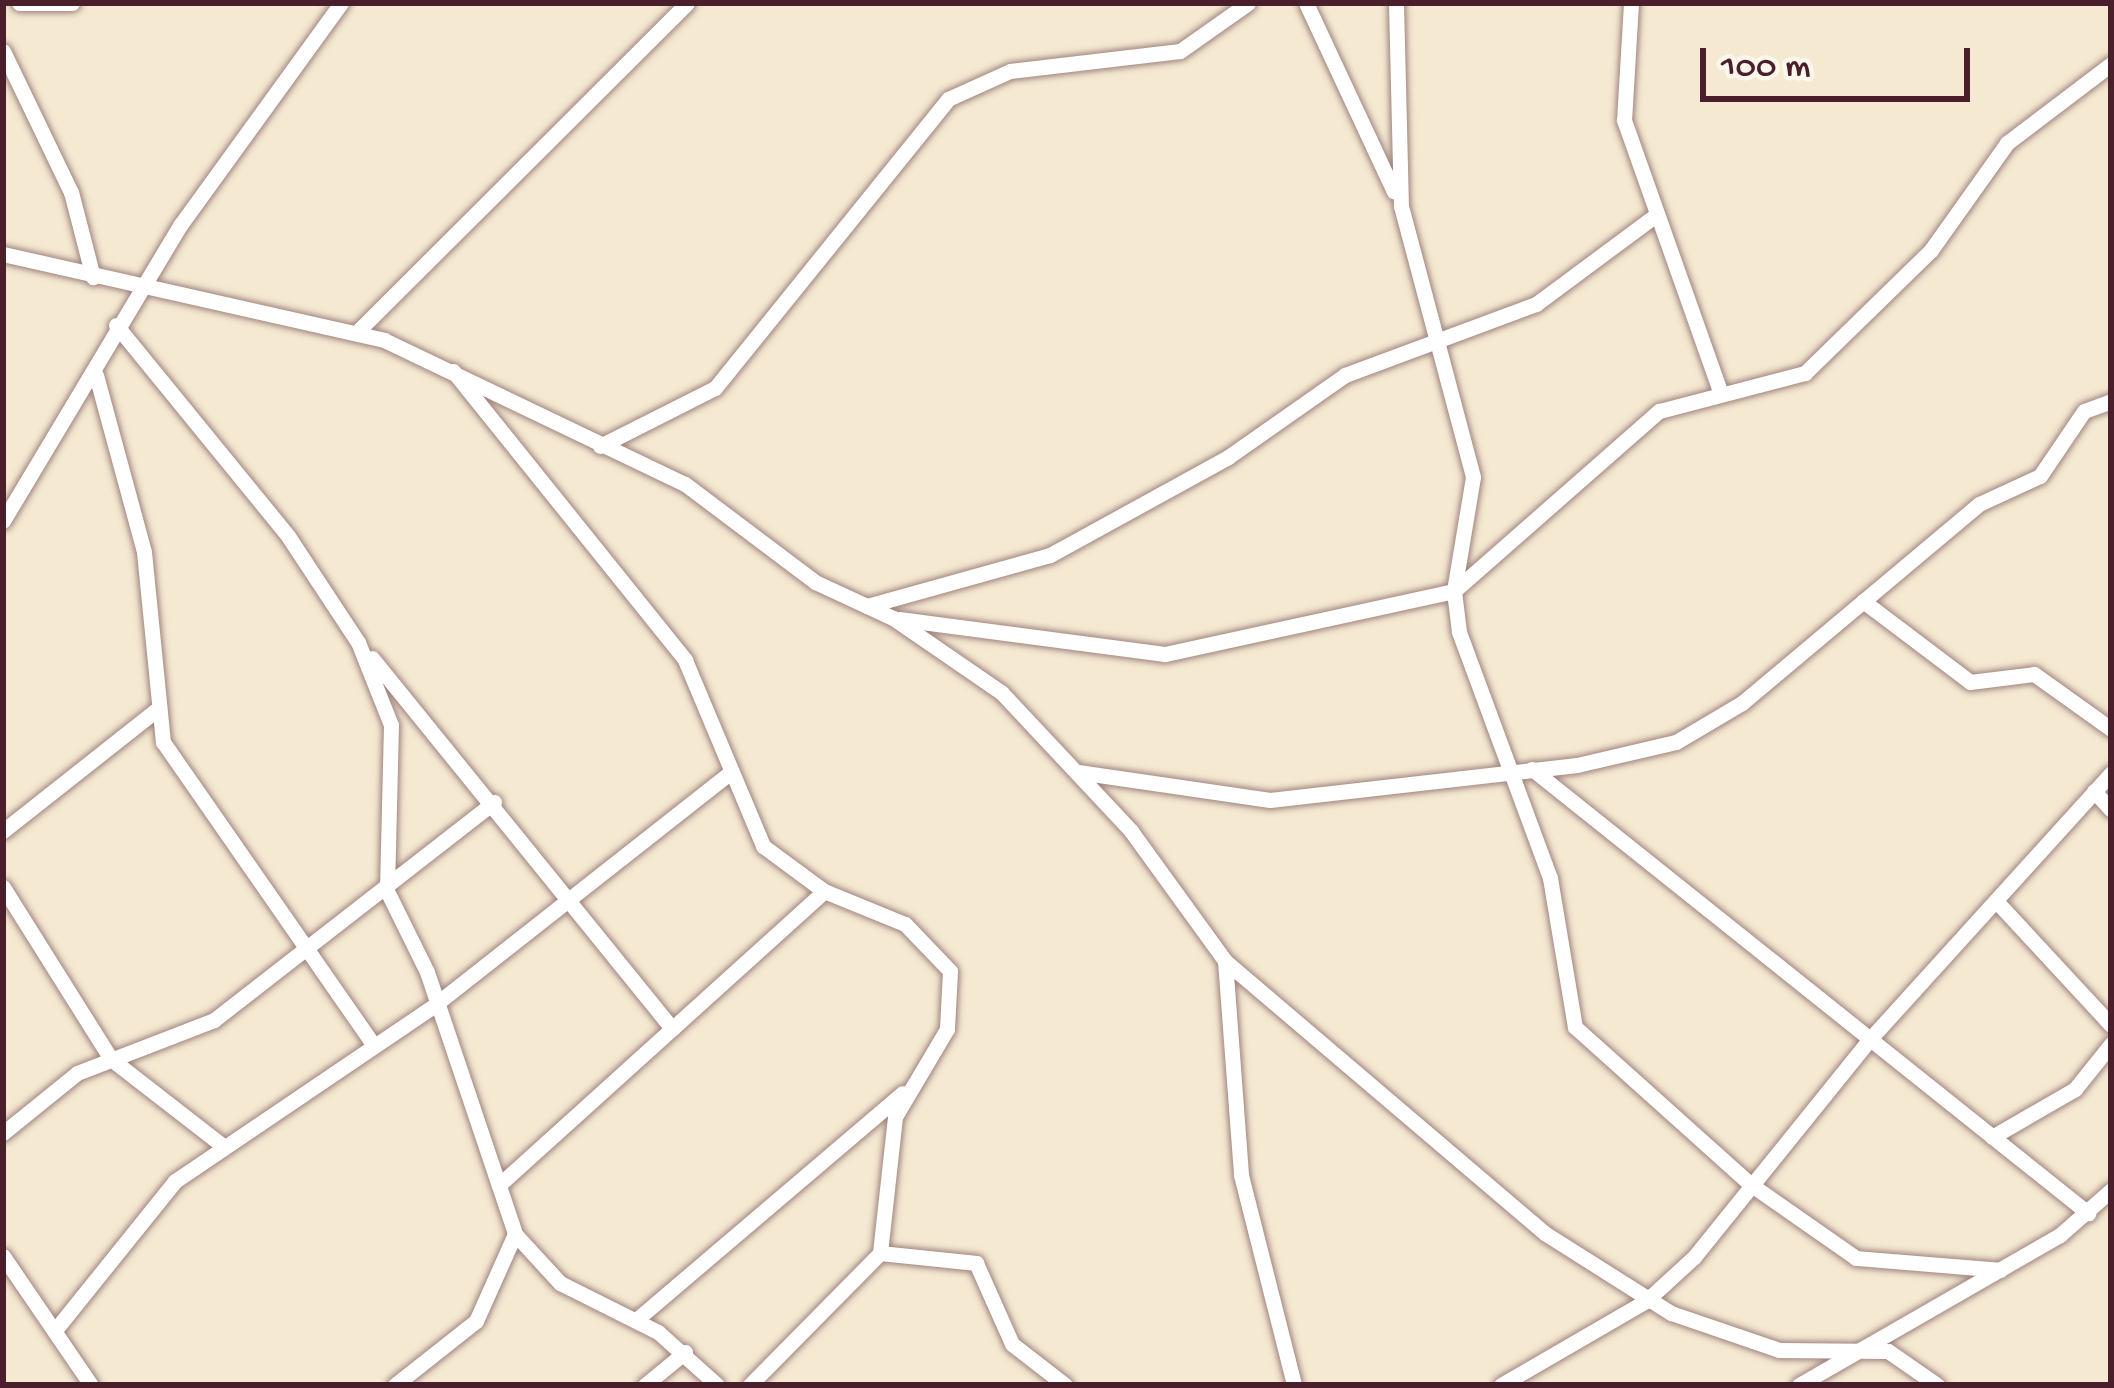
<!DOCTYPE html>
<style>
body{margin:0}
#map{position:relative;width:2114px;height:1388px;overflow:hidden;background:#f5e9d2;font-family:"Gochi Hand",sans-serif}
div>[style]{position:absolute}
[style*='--x']{left:calc(var(--x)*1px);top:calc(var(--y)*1px);width:calc(var(--w)*1px);rotate:calc(var(--a)*1deg)}
.roads{filter:drop-shadow(0 0 3px #a0847e) drop-shadow(0 0 3px #a0847e)}
.street>*{height:15px;margin:-7.5px;padding:0 7.5px;transform-origin:7.5px;border-radius:7.5px;background:#fff}
span{translate:-50% -50%;white-space:nowrap;text-align:center;line-height:1.15;-webkit-text-stroke:9px #fbf7ec;paint-order:stroke}
.frame{position:absolute;inset:0;border:6px solid #4a1f2b;pointer-events:none}
.scale{position:absolute;left:1700px;top:48px;width:270px;height:54px;box-sizing:border-box;border:6px solid #4a1f2b;border-top:0;padding-left:15px;font-size:36px;line-height:42px;white-space:nowrap;color:#4a1f2b;-webkit-text-stroke:9px #fbf7ec;paint-order:stroke}
</style>
<div id="map">
<div class="roads">
<div class="street">
<i style="--x:19;--y:3;--w:53;--a:0"></i>
<i style="--x:1306;--y:3;--w:208;--a:65"></i>
<i style="--x:1396;--y:3;--w:203;--a:88.6"></i>
<i style="--x:1401;--y:206;--w:280;--a:75.1"></i>
<i style="--x:1473;--y:477;--w:116;--a:99.5"></i>
<i style="--x:1454;--y:591;--w:41;--a:83"></i>
<i style="--x:1459;--y:632;--w:262;--a:69.7"></i>
<i style="--x:1550;--y:878;--w:151;--a:80.5"></i>
<i style="--x:1575;--y:1027;--w:235;--a:41.9"></i>
<i style="--x:1750;--y:1184;--w:129;--a:34.9"></i>
<i style="--x:1856;--y:1258;--w:145;--a:4.7"></i>
<i style="--x:1631;--y:3;--w:117;--a:93.4"></i>
<i style="--x:1624;--y:120;--w:291;--a:70.5"></i>
<i style="--x:3;--y:51;--w:157;--a:64.3"></i>
<i style="--x:71;--y:192;--w:88;--a:75.5"></i>
<i style="--x:3;--y:254;--w:391;--a:12.7"></i>
<i style="--x:384;--y:340;--w:334;--a:25.6"></i>
<i style="--x:685;--y:484;--w:163;--a:37"></i>
<i style="--x:815;--y:582;--w:86;--a:24.8"></i>
<i style="--x:893;--y:618;--w:132;--a:34.5"></i>
<i style="--x:1002;--y:693;--w:189;--a:46.9"></i>
<i style="--x:1131;--y:831;--w:160;--a:54.1"></i>
<i style="--x:1225;--y:961;--w:421;--a:40.4"></i>
<i style="--x:1546;--y:1234;--w:148;--a:32.3"></i>
<i style="--x:1671;--y:1313;--w:114;--a:18.9"></i>
<i style="--x:1779;--y:1350;--w:109;--a:0.5"></i>
<i style="--x:1888;--y:1351;--w:60;--a:34.8"></i>
<i style="--x:116;--y:325;--w:272;--a:50.8"></i>
<i style="--x:288;--y:536;--w:127;--a:56.6"></i>
<i style="--x:358;--y:642;--w:89;--a:68.3"></i>
<i style="--x:391;--y:725;--w:166;--a:91.4"></i>
<i style="--x:387;--y:891;--w:90;--a:63.7"></i>
<i style="--x:427;--y:972;--w:276;--a:71.4"></i>
<i style="--x:515;--y:1234;--w:67;--a:47.4"></i>
<i style="--x:560;--y:1283;--w:110;--a:26.6"></i>
<i style="--x:658;--y:1332;--w:79;--a:41.9"></i>
<i style="--x:356;--y:333;--w:467;--a:-44.9"></i>
<i style="--x:453;--y:371;--w:371;--a:51.2"></i>
<i style="--x:685;--y:660;--w:202;--a:67.2"></i>
<i style="--x:763;--y:846;--w:76;--a:36.4"></i>
<i style="--x:824;--y:891;--w:87;--a:22.2"></i>
<i style="--x:905;--y:924;--w:65;--a:46.2"></i>
<i style="--x:950;--y:971;--w:58;--a:93"></i>
<i style="--x:947;--y:1029;--w:102;--a:120.6"></i>
<i style="--x:895;--y:1117;--w:137;--a:96.3"></i>
<i style="--x:880;--y:1253;--w:185;--a:134.6"></i>
<i style="--x:96;--y:375;--w:183;--a:74.8"></i>
<i style="--x:144;--y:552;--w:191;--a:84.3"></i>
<i style="--x:163;--y:742;--w:363;--a:55.2"></i>
<i style="--x:600;--y:446;--w:129;--a:-26.8"></i>
<i style="--x:715;--y:388;--w:371;--a:-51.1"></i>
<i style="--x:948;--y:99;--w:68;--a:-24.3"></i>
<i style="--x:1010;--y:71;--w:171;--a:-6.7"></i>
<i style="--x:1180;--y:51;--w:83;--a:-35.2"></i>
<i style="--x:3;--y:521;--w:346;--a:-59.1"></i>
<i style="--x:181;--y:224;--w:273;--a:-54.1"></i>
<i style="--x:1863;--y:601;--w:134;--a:37.1"></i>
<i style="--x:1970;--y:682;--w:64;--a:-7.1"></i>
<i style="--x:2034;--y:674;--w:95;--a:35.5"></i>
<i style="--x:867;--y:606;--w:190;--a:-15.6"></i>
<i style="--x:1050;--y:555;--w:203;--a:-28.8"></i>
<i style="--x:1228;--y:457;--w:143;--a:-35"></i>
<i style="--x:1345;--y:375;--w:204;--a:-20.4"></i>
<i style="--x:1536;--y:304;--w:149;--a:-36.6"></i>
<i style="--x:899;--y:619;--w:268;--a:7.5"></i>
<i style="--x:1165;--y:654;--w:296;--a:-12.3"></i>
<i style="--x:1454;--y:591;--w:273;--a:-41.3"></i>
<i style="--x:1659;--y:411;--w:151;--a:-14.6"></i>
<i style="--x:1805;--y:373;--w:176;--a:-44.3"></i>
<i style="--x:1931;--y:250;--w:131;--a:-54.6"></i>
<i style="--x:2007;--y:143;--w:131;--a:-37.2"></i>
<i style="--x:372;--y:658;--w:477;--a:51"></i>
<i style="--x:1532;--y:769;--w:712;--a:38.61"></i>
<i style="--x:1078;--y:772;--w:194;--a:8.3"></i>
<i style="--x:1270;--y:800;--w:309;--a:-6.5"></i>
<i style="--x:1577;--y:765;--w:102;--a:-13.1"></i>
<i style="--x:1676;--y:742;--w:77;--a:-30.6"></i>
<i style="--x:1742;--y:703;--w:309;--a:-40"></i>
<i style="--x:1979;--y:504;--w:67;--a:-24.7"></i>
<i style="--x:2040;--y:476;--w:78;--a:-55.9"></i>
<i style="--x:2084;--y:411;--w:29;--a:-20"></i>
<i style="--x:2094;--y:791;--w:25;--a:48"></i>
<i style="--x:3;--y:831;--w:195;--a:-38.3"></i>
<i style="--x:3;--y:887;--w:203;--a:57.9"></i>
<i style="--x:111;--y:1059;--w:140;--a:37.8"></i>
<i style="--x:1998;--y:903;--w:166;--a:47.2"></i>
<i style="--x:1225;--y:961;--w:215;--a:85.7"></i>
<i style="--x:1241;--y:1175;--w:217;--a:75.8"></i>
<i style="--x:3;--y:1133;--w:95;--a:-39"></i>
<i style="--x:77;--y:1073;--w:147;--a:-21.1"></i>
<i style="--x:214;--y:1020;--w:355;--a:-37.9"></i>
<i style="--x:1992;--y:1137;--w:96;--a:-30"></i>
<i style="--x:2075;--y:1089;--w:58;--a:-51.3"></i>
<i style="--x:499;--y:1185;--w:438;--a:-42.1"></i>
<i style="--x:880;--y:1253;--w:97;--a:5.9"></i>
<i style="--x:976;--y:1263;--w:89;--a:66"></i>
<i style="--x:1012;--y:1344;--w:67;--a:37.7"></i>
<i style="--x:3;--y:1256;--w:156;--a:55.7"></i>
<i style="--x:636;--y:1320;--w:350;--a:-40.4"></i>
<i style="--x:56;--y:1329;--w:190;--a:-51.2"></i>
<i style="--x:175;--y:1181;--w:315;--a:-34.1"></i>
<i style="--x:436;--y:1004;--w:374;--a:-38.2"></i>
<i style="--x:395;--y:1385;--w:103;--a:-38.3"></i>
<i style="--x:476;--y:1321;--w:95;--a:-65.9"></i>
<i style="--x:645;--y:1385;--w:52;--a:-39.5"></i>
<i style="--x:1501;--y:1385;--w:168;--a:-30.1"></i>
<i style="--x:1646;--y:1301;--w:65;--a:-42.5"></i>
<i style="--x:1694;--y:1257;--w:280;--a:-51.1"></i>
<i style="--x:1870;--y:1039;--w:359;--a:-47.8"></i>
<i style="--x:1799;--y:1385;--w:301;--a:-29.9"></i>
<i style="--x:2060;--y:1235;--w:68;--a:-41.4"></i>
</div>
</div>
<div class="frame"></div>
<div class="scale">100 m</div>
</div>
